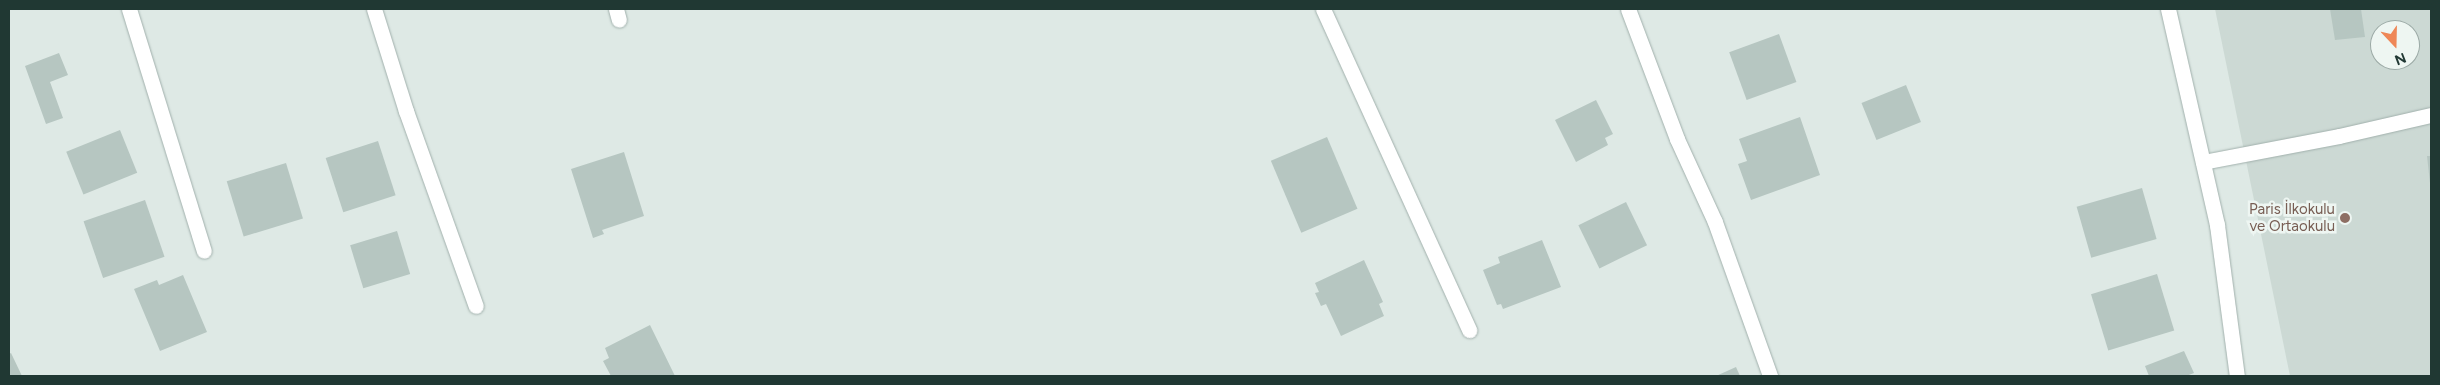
<!DOCTYPE html>
<meta charset="utf-8">
<style>
body{margin:0}
#map{position:relative;width:2440px;height:385px;overflow:hidden;background:#dee9e5;font-family:Figtree,sans-serif}
div>[style]{position:absolute}
[style*='--x']{left:calc(var(--x)*1px);top:calc(var(--y)*1px);width:calc(var(--w)*1px);rotate:calc(var(--a)*1deg)}
.built>*{inset:0;background:#ccd9d4}
.building>*{inset:0;background:#b6c6c1;transform-origin:0 0}
.roads{filter:drop-shadow(0 0 1px #a1b0ac) drop-shadow(0 0 1px #a1b0ac)}
.minor>*{height:15px;margin:-7.5px;padding:0 7.5px;transform-origin:7.5px;border-radius:7.5px;background:#fff}
.tertiary>*{height:15px;margin:-7.5px;padding:0 7.5px;transform-origin:7.5px;border-radius:7.5px;background:#fff}
.dots>*{width:14px;height:14px;translate:-50% -50%;box-sizing:border-box;border:2px solid #eef6f2;border-radius:50%}
span{translate:-50% -50%;white-space:nowrap;text-align:center;line-height:1.15;-webkit-text-stroke:5px #eef6f2;paint-order:stroke}
.education-label{font-size:15px;color:#785e54}
.right{translate:-100% -50%;text-align:right}
.frame{position:absolute;inset:0;border:10px solid #203833;pointer-events:none}
.north{position:absolute;left:2370px;top:20px;width:50px;height:50px;box-sizing:border-box;background:#eef6f2;border:1px solid #9caaa6;border-radius:50%;rotate:159deg;font-size:14px;font-weight:700;line-height:20px;text-align:center;color:#203833}
.north::after{content:'';display:block;margin:auto;width:18px;height:22px;background:#ee8757;clip-path:polygon(50% 0,100% 100%,50% 72%,0 100%)}
</style>
<div id="map">
<div class="built">
<i style="clip-path:polygon(evenodd,2215px 9px,2431px 9px,2431px 376px,2290px 376px,2215px 9px,2380px 30px,2410px 30px,2410px 60px,2380px 60px,2380px 30px)"></i>
</div>
<div class="building">
<i style="clip-path:polygon(2330px 9px,2361px 9px,2365px 37px,2335px 40px)"></i>
<i style="left:1779px;top:34px;width:51px;height:53px;rotate:70deg"></i>
<i style="clip-path:polygon(59px 53px,68px 75px,50px 82px,63px 118px,46px 124px,25px 66px)"></i>
<i style="left:1906px;top:85px;width:40px;height:48px;rotate:68deg"></i>
<i style="clip-path:polygon(1596px 100px,1613px 134px,1605px 138px,1608px 145px,1576px 162px,1555px 120px)"></i>
<i style="clip-path:polygon(1800px 117px,1820px 175px,1751px 200px,1738px 164px,1747px 161px,1739px 139px)"></i>
<i style="left:120px;top:130px;width:46px;height:58px;rotate:68deg"></i>
<i style="left:1327px;top:137px;width:78px;height:61px;rotate:67deg"></i>
<i style="left:378px;top:141px;width:57px;height:55px;rotate:72deg"></i>
<i style="clip-path:polygon(624px 152px,644px 216px,602px 230px,604px 234px,593px 238px,571px 169px)"></i>
<i style="clip-path:polygon(2427px 156px,2431px 156px,2431px 183px,2430px 183px)"></i>
<i style="left:286px;top:163px;width:58px;height:62px;rotate:73deg"></i>
<i style="left:2142px;top:188px;width:53px;height:68px;rotate:74deg"></i>
<i style="left:145px;top:200px;width:60px;height:65px;rotate:71deg"></i>
<i style="left:1626px;top:202px;width:48px;height:53px;rotate:64deg"></i>
<i style="left:397px;top:231px;width:45px;height:49px;rotate:73deg"></i>
<i style="clip-path:polygon(1542px 240px,1561px 287px,1503px 309px,1501px 304px,1497px 305px,1483px 270px,1500px 263px,1498px 257px)"></i>
<i style="clip-path:polygon(1364px 260px,1383px 302px,1379px 304px,1384px 316px,1341px 336px,1326px 304px,1321px 306px,1315px 293px,1319px 292px,1315px 283px)"></i>
<i style="left:2157px;top:274px;width:59px;height:69px;rotate:73deg"></i>
<i style="clip-path:polygon(183px 275px,207px 332px,160px 351px,134px 289px,157px 280px,159px 285px)"></i>
<i style="clip-path:polygon(650px 325px,675px 376px,611px 376px,603px 361px,609px 358px,605px 348px)"></i>
<i style="clip-path:polygon(2184px 351px,2194px 373px,2186px 376px,2149px 376px,2145px 366px)"></i>
<i style="clip-path:polygon(11px 353px,22px 376px,9px 376px,9px 354px)"></i>
<i style="clip-path:polygon(1736px 367px,1740px 376px,1716px 376px)"></i>
</div>
<div class="roads">
<div class="minor">
<i style="--x:129;--y:9;--w:253;--a:72.8"></i>
<i style="--x:374;--y:9;--w:107;--a:72.6"></i>
<i style="--x:406;--y:111;--w:207;--a:70.3"></i>
<i style="--x:616;--y:9;--w:11;--a:75"></i>
<i style="--x:1323;--y:9;--w:353;--a:65.5"></i>
<i style="--x:1628;--y:9;--w:139;--a:69.3"></i>
<i style="--x:1677;--y:139;--w:91;--a:65.4"></i>
<i style="--x:1715;--y:222;--w:164;--a:70.3"></i>
<i style="--x:2203;--y:162;--w:138;--a:-10.8"></i>
<i style="--x:2339;--y:136;--w:94;--a:-12.9"></i>
</div>
<div class="tertiary">
<i style="--x:2168;--y:9;--w:221;--a:77.2"></i>
<i style="--x:2217;--y:225;--w:152;--a:82.5"></i>
</div>
</div>
<div class="dots">
<i style="left:2345px;top:218px;background:#8d6e63"></i>
</div>
<div class="education-label">
<span class="right" style="left:2335px;top:218px">Paris İlkokulu<br>ve Ortaokulu</span>
</div>
<div class="frame"></div>
<div class="north">N</div>
</div>
